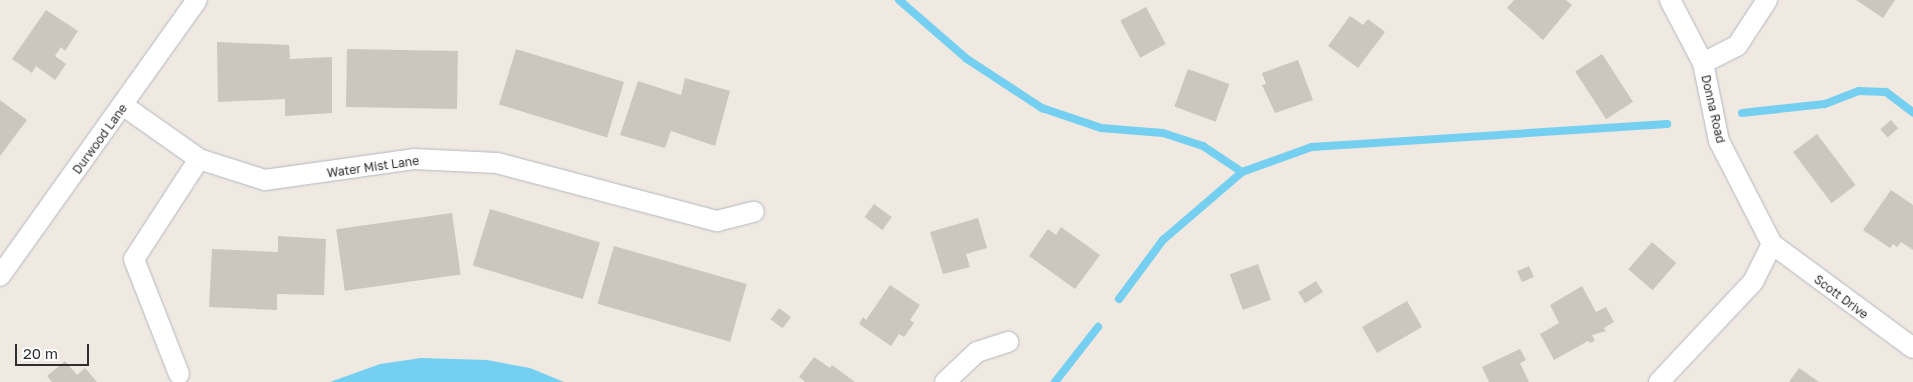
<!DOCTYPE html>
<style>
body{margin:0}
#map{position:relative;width:1913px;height:382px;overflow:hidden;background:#efe9e1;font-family:"Golos Text",sans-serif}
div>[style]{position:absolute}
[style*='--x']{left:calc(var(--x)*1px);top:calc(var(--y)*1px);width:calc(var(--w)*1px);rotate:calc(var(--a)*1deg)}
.water>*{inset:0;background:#75cff0}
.stream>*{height:8px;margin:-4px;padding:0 4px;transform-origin:4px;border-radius:4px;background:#75cff0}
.building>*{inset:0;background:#cbc7bf;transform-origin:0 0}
.roads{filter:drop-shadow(0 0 1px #b4b7c1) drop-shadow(0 0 1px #b4b7c1)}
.minor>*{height:20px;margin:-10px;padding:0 10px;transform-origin:10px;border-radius:10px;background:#fff}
span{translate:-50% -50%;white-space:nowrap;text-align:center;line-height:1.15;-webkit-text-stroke:5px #fff;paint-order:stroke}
.street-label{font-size:12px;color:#2e2e2e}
.scale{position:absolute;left:15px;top:344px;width:74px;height:22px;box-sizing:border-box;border:2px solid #2e2e2e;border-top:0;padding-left:6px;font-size:15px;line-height:18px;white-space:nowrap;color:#2e2e2e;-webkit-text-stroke:4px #fff;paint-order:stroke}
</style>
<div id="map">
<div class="water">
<i style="clip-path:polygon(421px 358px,487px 360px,530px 368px,564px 382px,330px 382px,380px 364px)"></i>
</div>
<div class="stream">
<i style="--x:899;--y:0;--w:90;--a:40.9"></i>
<i style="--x:967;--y:59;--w:90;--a:33.2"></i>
<i style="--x:1042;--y:108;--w:62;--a:18.7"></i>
<i style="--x:1101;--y:128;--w:62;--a:4.6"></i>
<i style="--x:1163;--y:133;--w:42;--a:18"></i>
<i style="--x:1203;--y:146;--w:47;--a:33.7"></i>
<i style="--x:1742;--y:113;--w:83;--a:-6.2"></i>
<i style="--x:1825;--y:104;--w:36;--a:-21"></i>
<i style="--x:1859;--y:91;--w:27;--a:2"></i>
<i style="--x:1886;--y:92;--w:34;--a:37"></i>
<i style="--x:1119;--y:299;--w:74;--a:-53.3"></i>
<i style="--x:1163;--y:240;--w:104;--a:-40.7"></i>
<i style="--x:1242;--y:172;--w:74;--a:-19.7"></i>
<i style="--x:1312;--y:147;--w:356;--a:-3.7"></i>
<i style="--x:1055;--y:382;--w:70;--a:-52"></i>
</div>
<div class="building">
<i style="clip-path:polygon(1514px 0,1566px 0,1572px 5px,1543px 40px,1507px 8px)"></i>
<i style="clip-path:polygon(1856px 0,1895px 0,1883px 18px)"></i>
<i style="left:1146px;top:7px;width:42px;height:29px;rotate:62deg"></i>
<i style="clip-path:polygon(46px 10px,78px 31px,65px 51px,61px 47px,55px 56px,66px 64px,55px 80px,36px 66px,32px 73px,12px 59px)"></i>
<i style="clip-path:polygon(1350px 16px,1363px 25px,1368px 19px,1385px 32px,1358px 68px,1328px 46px)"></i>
<i style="clip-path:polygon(217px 42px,289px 45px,290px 59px,332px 57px,332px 113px,285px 116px,285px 99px,218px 102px)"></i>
<i style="left:347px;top:49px;width:111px;height:58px;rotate:1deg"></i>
<i style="left:516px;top:49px;width:113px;height:58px;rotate:17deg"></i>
<i style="left:1602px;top:54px;width:57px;height:32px;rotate:57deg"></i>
<i style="clip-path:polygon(1298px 60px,1313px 100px,1275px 113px,1262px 85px,1266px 84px,1262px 73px)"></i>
<i style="left:1188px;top:69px;width:44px;height:40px;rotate:20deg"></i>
<i style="clip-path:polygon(685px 78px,730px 91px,715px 146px,671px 131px,665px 148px,620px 135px,638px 81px,681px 95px)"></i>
<i style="clip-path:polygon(0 100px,27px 120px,0 156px)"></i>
<i style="left:1891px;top:120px;width:11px;height:14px;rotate:49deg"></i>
<i style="left:1817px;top:134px;width:64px;height:30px;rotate:53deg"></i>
<i style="clip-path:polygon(1891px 190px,1913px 205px,1913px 250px,1901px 242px,1897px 247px,1893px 244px,1890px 248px,1863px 230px)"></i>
<i style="left:874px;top:204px;width:22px;height:16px;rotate:36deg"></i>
<i style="left:490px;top:209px;width:115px;height:59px;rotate:17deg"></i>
<i style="left:452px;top:213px;width:62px;height:117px;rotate:82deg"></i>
<i style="clip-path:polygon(978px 218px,987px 248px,966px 254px,970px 267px,943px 274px,930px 232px)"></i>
<i style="clip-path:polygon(1061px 227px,1100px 255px,1075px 289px,1029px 256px,1048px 229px,1056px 235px)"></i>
<i style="clip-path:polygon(278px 236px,326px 239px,324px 295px,277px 294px,277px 310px,209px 307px,212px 249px,278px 252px)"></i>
<i style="left:1652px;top:242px;width:32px;height:36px;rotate:41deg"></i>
<i style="left:614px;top:246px;width:138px;height:60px;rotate:16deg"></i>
<i style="left:1258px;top:264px;width:38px;height:30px;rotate:70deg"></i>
<i style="left:1529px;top:266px;width:12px;height:13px;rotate:66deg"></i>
<i style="left:1316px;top:281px;width:13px;height:21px;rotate:58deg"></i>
<i style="clip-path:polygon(890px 285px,920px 305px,910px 320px,914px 323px,904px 337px,899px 334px,891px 346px,859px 324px,863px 317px,866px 320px)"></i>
<i style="clip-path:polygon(1582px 286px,1596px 312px,1606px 307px,1614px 322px,1604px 328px,1606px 331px,1592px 335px,1595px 341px,1590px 343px,1588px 341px,1554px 360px,1540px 334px,1559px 323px,1550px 305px)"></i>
<i style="left:1407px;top:301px;width:30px;height:52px;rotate:60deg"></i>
<i style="left:779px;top:308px;width:15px;height:14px;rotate:37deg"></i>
<i style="clip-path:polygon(1520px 349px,1526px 360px,1520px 363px,1529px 382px,1489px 382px,1482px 367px)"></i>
<i style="clip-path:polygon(814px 357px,830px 368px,832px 365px,855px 382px,805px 382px,799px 377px)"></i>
<i style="clip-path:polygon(65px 361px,77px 375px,85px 368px,97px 382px,52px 382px,47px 376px)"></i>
<i style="clip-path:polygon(1799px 368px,1819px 382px,1789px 382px)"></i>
</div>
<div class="roads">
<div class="minor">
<i style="--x:1670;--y:0;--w:71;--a:62.4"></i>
<i style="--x:1703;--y:63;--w:80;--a:78.4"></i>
<i style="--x:1719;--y:141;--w:116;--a:62.8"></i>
<i style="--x:1772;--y:244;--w:175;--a:36.4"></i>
<i style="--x:1703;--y:63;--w:38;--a:-27"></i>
<i style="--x:1737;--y:46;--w:55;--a:-56.9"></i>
<i style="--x:124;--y:106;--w:92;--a:35.2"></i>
<i style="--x:199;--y:159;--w:69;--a:17.7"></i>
<i style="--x:265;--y:180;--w:150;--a:-8"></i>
<i style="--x:414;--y:159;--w:83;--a:2.8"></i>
<i style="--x:497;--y:163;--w:228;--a:14.8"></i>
<i style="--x:717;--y:221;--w:38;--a:-14"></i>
<i style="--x:0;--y:276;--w:339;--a:-54.5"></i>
<i style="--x:179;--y:374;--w:123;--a:-111.4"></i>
<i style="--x:134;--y:259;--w:119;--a:-57"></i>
<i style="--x:945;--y:382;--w:44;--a:-43.2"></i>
<i style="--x:977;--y:352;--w:33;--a:-18"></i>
<i style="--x:1659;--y:382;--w:137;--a:-46.8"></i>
<i style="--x:1753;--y:282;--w:42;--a:-63.4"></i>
</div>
</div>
<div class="street-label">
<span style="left:1713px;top:109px;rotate:77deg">Donna Road</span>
<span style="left:100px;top:139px;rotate:-54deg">Durwood Lane</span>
<span style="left:373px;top:167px;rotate:-8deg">Water Mist Lane</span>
<span style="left:1841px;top:297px;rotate:37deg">Scott Drive</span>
</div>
<div class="scale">20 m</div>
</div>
